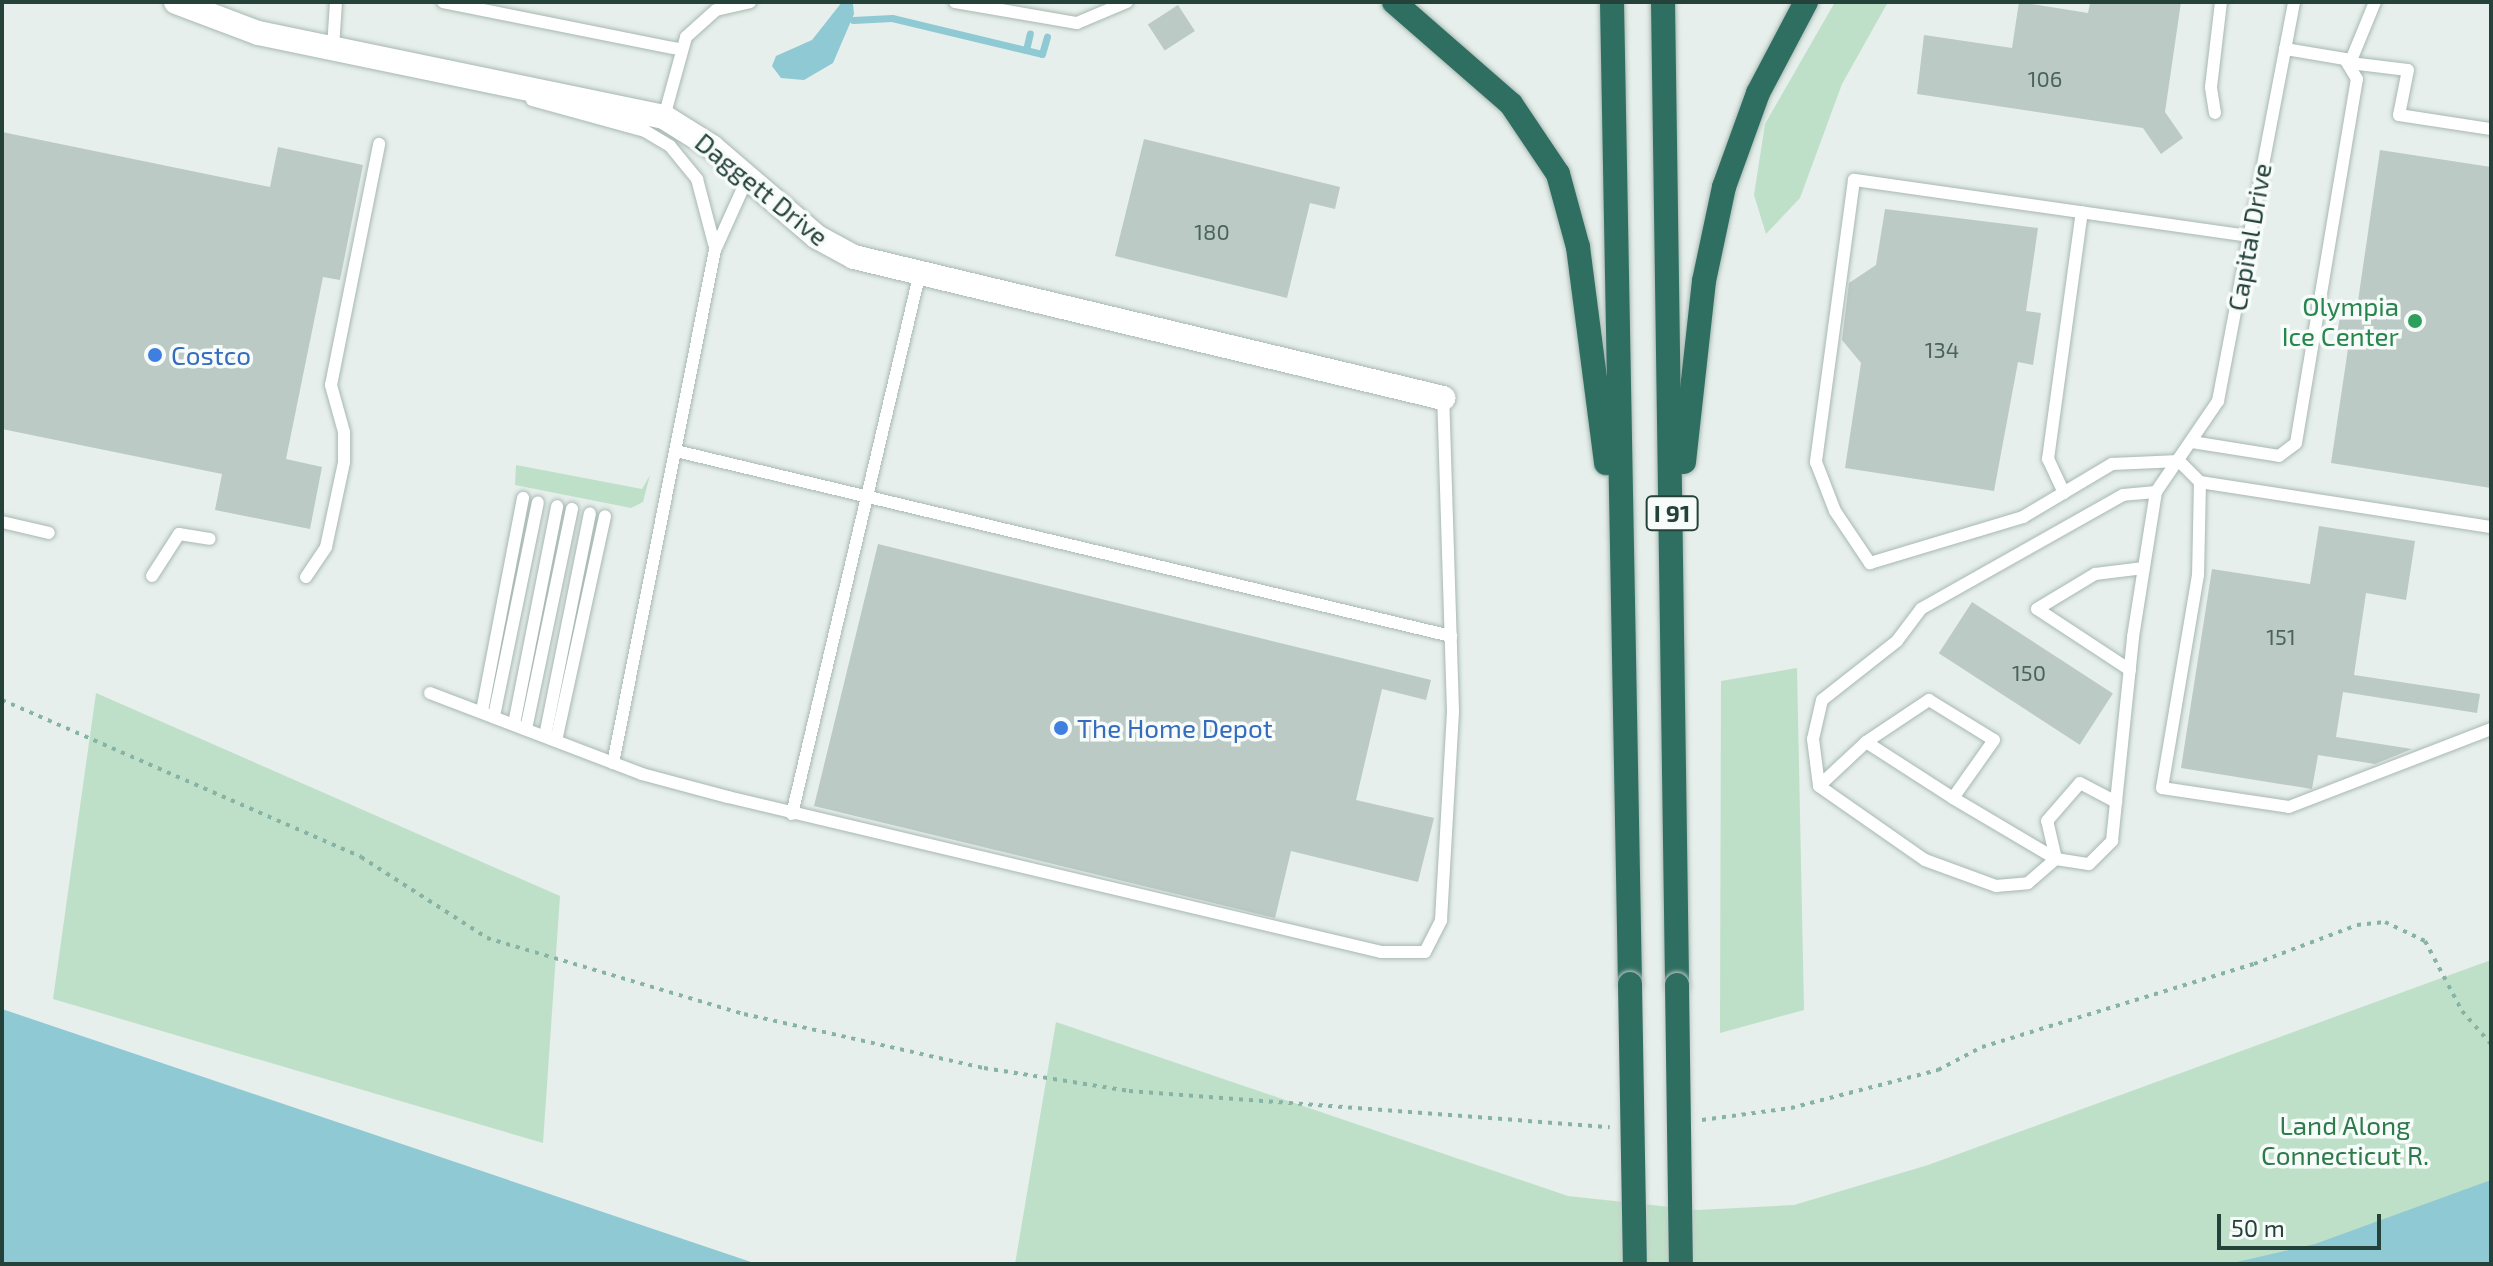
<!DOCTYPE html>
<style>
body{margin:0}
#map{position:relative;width:2493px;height:1266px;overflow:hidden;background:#e6efeb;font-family:"Exo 2",sans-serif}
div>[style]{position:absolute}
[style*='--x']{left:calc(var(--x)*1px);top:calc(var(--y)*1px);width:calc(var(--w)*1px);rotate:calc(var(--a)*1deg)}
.green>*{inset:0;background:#bfe0c8}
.water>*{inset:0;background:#8ec9d4}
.stream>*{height:7px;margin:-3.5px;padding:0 3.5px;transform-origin:3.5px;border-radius:3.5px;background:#8ec9d4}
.building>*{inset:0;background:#bbcac4;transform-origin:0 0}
.path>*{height:4px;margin-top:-2px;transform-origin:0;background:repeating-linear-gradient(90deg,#86b3a5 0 4px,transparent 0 10px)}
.roads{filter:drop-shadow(0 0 2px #a8b8b2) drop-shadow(0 0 2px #a8b8b2)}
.lane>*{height:12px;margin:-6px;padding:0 6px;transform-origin:6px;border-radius:6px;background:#fff}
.street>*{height:24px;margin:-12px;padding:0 12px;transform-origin:12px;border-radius:12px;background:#fff}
.highway>*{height:24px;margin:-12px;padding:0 12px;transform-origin:12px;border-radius:12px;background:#2f6f62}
.bridges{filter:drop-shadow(0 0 2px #c2cac8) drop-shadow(0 0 2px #c2cac8)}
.highway-bridge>*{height:24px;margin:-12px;padding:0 12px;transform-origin:12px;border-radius:12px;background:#2f6f62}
.dots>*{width:22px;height:22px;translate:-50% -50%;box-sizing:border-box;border:4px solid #f7fbf9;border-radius:50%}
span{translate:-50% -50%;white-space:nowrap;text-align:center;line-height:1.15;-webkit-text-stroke:7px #f7fbf9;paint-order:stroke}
.number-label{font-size:22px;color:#4a645c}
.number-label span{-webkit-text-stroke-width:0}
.shield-label span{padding:2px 6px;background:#f7fbf9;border:2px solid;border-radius:6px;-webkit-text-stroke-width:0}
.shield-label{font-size:24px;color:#24423a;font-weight:700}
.street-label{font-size:26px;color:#24423a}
.leisure-label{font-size:26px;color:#27864d}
.right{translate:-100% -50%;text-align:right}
.shop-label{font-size:26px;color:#366cbe}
.left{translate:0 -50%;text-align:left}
.park-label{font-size:26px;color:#2d7a4b}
.frame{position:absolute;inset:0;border:4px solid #24423a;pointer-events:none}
.scale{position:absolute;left:2217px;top:1214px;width:164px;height:36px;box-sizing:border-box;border:4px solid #24423a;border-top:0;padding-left:10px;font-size:24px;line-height:28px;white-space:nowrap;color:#24423a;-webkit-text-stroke:6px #f7fbf9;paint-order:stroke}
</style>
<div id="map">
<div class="green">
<i style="clip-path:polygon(1835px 2px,1888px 2px,1842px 84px,1800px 198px,1766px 234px,1754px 195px,1765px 124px)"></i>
<i style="clip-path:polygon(516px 465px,642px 489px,650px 475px,643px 502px,631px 508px,515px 485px)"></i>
<i style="clip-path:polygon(1797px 668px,1804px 1010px,1720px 1033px,1721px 681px)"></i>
<i style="clip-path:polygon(96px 693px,560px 896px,543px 1143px,53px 999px)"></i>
<i style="clip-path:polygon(2491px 960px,2491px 1206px,2348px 1264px,1015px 1264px,1056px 1022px,1568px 1196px,1698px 1210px,1794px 1205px,1928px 1165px)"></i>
</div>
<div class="water">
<i style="clip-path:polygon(842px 2px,853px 4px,854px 14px,833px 63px,804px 80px,781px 78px,772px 66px,776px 56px,812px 40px)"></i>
<i style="clip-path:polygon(2px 1009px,757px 1264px,2px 1264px)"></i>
<i style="clip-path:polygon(2491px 1180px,2491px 1264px,2228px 1264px,2315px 1244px)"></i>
</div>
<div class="stream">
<i style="--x:853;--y:20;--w:39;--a:-3"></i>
<i style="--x:892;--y:18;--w:154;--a:13.5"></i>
<i style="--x:1042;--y:54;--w:18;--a:-74"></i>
<i style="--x:1026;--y:50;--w:17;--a:-77"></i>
</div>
<div class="building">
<i style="clip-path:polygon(2019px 2px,2088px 13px,2090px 3px,2181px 2px,2165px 112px,2183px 138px,2161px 154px,2143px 128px,1917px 94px,1924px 35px,2012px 48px)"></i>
<i style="left:1178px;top:5px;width:31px;height:36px;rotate:57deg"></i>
<i style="clip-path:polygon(2px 132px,270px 187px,278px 147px,363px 165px,340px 280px,323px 277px,286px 459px,322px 467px,310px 529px,215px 510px,222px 474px,2px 429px)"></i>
<i style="clip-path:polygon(1144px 139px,1340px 187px,1335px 209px,1310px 203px,1287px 298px,1115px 256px)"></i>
<i style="clip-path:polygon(2380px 150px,2491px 167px,2491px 488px,2331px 463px,2349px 342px,2336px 340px,2343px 299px,2358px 301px)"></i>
<i style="clip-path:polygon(1885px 209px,2038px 228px,2026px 311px,2041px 313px,2033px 365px,2018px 362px,1994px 491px,1845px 468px,1861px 363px,1842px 340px,1849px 283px,1876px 265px)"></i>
<i style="clip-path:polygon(2319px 526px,2415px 541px,2406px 600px,2366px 593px,2354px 675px,2480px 694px,2477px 713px,2343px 692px,2336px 737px,2412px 749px,2375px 764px,2318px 755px,2312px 789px,2181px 768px,2212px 569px,2310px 584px)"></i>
<i style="clip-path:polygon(878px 544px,1431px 680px,1426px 700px,1382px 689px,1356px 800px,1434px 818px,1418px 882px,1291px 851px,1275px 918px,814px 806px)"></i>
<i style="left:1972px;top:602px;width:168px;height:61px;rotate:33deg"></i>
</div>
<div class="path">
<i style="--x:2;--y:700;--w:392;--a:23.6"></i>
<i style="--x:361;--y:857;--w:150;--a:32.7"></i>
<i style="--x:487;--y:938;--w:268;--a:16.5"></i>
<i style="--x:744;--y:1014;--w:246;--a:12.7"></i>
<i style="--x:984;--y:1068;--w:147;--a:9"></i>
<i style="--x:1129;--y:1091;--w:482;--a:4.3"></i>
<i style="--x:1702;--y:1120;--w:90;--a:-7.7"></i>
<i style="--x:1791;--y:1108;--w:152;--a:-14.5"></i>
<i style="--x:1938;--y:1070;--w:50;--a:-27.6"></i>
<i style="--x:1982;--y:1047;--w:284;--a:-17"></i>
<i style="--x:2254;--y:964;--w:110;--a:-20.7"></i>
<i style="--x:2357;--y:925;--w:28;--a:-6"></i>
<i style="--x:2385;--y:922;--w:44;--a:25.4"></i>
<i style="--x:2425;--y:941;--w:79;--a:62.1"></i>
<i style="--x:2462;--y:1011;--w:44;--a:48.7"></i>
</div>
<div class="roads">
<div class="lane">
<i style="--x:443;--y:2;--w:241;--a:11.3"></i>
<i style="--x:955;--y:2;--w:124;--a:9.8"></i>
<i style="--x:1077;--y:23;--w:54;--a:-22.8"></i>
<i style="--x:2375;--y:2;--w:66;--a:112.3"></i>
<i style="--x:2350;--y:63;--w:58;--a:6.9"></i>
<i style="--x:2408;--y:70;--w:46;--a:101.3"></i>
<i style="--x:2399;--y:115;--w:93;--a:8.7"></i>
<i style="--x:333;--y:48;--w:46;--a:-86.3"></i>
<i style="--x:532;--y:100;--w:117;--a:15.3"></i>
<i style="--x:645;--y:131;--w:29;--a:31"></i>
<i style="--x:670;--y:146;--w:43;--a:50.7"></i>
<i style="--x:697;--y:179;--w:67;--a:75.3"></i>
<i style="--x:2215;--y:113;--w:26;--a:-99"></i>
<i style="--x:2211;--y:87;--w:86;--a:-83.3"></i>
<i style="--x:664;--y:117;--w:83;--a:-74.6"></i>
<i style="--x:686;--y:37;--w:40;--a:-42"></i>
<i style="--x:716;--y:10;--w:35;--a:-13"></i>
<i style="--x:2249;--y:236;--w:399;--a:-171.9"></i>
<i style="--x:1854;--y:180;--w:285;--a:97.7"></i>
<i style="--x:1816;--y:462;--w:53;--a:68.8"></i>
<i style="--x:1835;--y:511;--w:63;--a:56.1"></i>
<i style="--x:1870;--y:563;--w:160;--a:-16.7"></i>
<i style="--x:2023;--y:517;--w:104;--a:-30.8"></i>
<i style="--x:2112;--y:464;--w:67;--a:-2.6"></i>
<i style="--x:2179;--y:461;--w:30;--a:45"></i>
<i style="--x:2200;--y:482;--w:294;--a:8.8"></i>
<i style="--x:2192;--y:442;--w:88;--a:9.1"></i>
<i style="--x:2279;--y:456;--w:21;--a:-37"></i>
<i style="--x:2296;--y:443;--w:369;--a:-80.5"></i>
<i style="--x:2357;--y:79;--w:23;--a:-121"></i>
<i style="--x:2345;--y:59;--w:61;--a:-170.5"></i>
<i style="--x:676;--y:451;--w:797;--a:13.43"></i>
<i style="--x:2200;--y:482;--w:93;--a:91.2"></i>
<i style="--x:2198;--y:575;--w:216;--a:99.6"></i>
<i style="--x:2162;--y:788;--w:128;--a:8.5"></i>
<i style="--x:2289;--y:807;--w:217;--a:-21.1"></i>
<i style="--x:2156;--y:492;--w:33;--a:175"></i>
<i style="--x:2123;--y:495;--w:232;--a:150.6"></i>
<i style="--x:1921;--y:609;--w:40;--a:127"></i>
<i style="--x:1897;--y:641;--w:95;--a:141.8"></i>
<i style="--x:1822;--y:700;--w:40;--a:103"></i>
<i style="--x:1813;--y:739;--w:47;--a:82.7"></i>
<i style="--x:1819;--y:786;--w:129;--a:34.9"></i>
<i style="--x:1925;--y:860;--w:76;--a:20.1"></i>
<i style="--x:1996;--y:886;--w:32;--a:-5"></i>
<i style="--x:2028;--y:883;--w:37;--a:-41"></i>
<i style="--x:2056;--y:859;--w:33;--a:9"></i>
<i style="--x:2089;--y:864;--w:33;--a:-45"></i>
<i style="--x:2112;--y:841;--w:205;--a:-84.1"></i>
<i style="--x:2133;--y:637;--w:147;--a:-81"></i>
<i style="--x:2156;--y:492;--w:110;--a:-55.7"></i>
<i style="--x:2218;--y:401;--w:406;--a:-79.2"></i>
<i style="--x:2064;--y:493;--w:38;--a:-115"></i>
<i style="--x:2048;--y:459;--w:249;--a:-82.2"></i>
<i style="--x:2;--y:522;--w:48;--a:13.2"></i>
<i style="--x:152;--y:576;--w:50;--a:-57.3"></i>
<i style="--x:179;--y:534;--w:31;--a:9"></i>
<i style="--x:306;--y:577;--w:36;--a:-56"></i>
<i style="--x:326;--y:547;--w:87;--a:-78"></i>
<i style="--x:344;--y:462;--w:30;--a:-90"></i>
<i style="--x:344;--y:432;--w:49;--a:-105.5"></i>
<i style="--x:331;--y:385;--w:246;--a:-78.7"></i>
<i style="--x:2130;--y:670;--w:111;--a:-146.7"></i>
<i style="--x:2037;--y:609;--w:68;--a:-31.1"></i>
<i style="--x:2095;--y:574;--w:49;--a:-7"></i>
<i style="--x:430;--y:693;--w:227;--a:20.9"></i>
<i style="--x:642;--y:774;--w:89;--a:15"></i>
<i style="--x:728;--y:797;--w:671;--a:13.35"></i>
<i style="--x:1381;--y:952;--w:44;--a:0"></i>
<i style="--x:1425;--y:952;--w:36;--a:-63"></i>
<i style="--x:1441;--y:920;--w:209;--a:-86.7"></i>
<i style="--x:1453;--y:711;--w:313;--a:-91.8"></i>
<i style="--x:482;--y:711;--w:217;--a:-79.1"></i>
<i style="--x:494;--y:716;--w:218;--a:-78.4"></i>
<i style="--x:514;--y:724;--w:222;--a:-78.8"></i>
<i style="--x:526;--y:729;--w:225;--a:-78.2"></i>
<i style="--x:545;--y:736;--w:227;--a:-78.6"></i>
<i style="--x:556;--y:741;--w:230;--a:-77.7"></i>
<i style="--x:1866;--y:742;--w:103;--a:32.8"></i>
<i style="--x:613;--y:763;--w:523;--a:-78.75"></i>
<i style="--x:715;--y:250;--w:80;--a:-65.7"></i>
<i style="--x:1819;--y:786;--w:64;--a:-43.1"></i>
<i style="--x:1866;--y:742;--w:76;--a:-33.7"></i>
<i style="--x:1929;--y:700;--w:76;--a:31.6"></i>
<i style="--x:1994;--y:740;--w:71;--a:125.3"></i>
<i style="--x:1953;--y:798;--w:120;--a:30.6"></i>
<i style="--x:792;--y:814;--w:557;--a:-76.71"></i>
<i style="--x:2056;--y:859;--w:39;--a:-103"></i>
<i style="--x:2047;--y:821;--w:50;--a:-49"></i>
<i style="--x:2080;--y:783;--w:41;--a:27.8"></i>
</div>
<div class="street">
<i style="--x:176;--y:2;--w:88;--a:20.7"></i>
<i style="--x:258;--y:33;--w:415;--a:11.7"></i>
<i style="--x:664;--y:117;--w:57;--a:32"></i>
<i style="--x:712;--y:147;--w:138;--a:40.6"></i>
<i style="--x:817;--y:237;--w:42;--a:28.4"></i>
<i style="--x:854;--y:257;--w:606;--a:13.46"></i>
</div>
<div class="highway">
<i style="--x:1394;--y:2;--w:155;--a:41.1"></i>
<i style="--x:1511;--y:104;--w:84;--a:56.1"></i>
<i style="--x:1558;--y:174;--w:76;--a:74.7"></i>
<i style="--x:1578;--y:247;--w:218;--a:82.6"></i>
<i style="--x:1612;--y:2;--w:982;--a:88.95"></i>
<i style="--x:1663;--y:2;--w:983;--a:89.18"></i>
<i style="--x:1684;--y:462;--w:182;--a:-83.7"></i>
<i style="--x:1704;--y:281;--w:96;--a:-78"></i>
<i style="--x:1724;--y:187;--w:100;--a:-70.1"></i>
<i style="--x:1758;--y:93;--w:103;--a:-62.2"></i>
</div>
</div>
<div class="bridges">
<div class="highway-bridge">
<i style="--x:1630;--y:984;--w:280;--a:89"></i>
<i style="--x:1677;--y:985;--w:279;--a:89.2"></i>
</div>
</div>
<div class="dots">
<i style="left:2415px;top:321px;background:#2e9e5b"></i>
<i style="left:155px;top:355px;background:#3f7fe0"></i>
<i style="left:1061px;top:728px;background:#3f7fe0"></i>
</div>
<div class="number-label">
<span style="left:2045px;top:79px">106</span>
<span style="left:1212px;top:232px">180</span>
<span style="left:1942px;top:350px">134</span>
<span style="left:2281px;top:637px">151</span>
<span style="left:2029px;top:673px">150</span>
</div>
<div class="shield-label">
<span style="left:1672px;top:513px">I 91</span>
</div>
<div class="street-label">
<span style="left:762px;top:189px;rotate:39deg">Daggett Drive</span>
<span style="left:2249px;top:237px;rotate:-80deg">Capital Drive</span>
</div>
<div class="leisure-label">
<span class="right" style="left:2399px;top:321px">Olympia<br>Ice Center</span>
</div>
<div class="shop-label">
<span class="left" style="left:171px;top:355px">Costco</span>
<span class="left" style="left:1077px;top:728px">The Home Depot</span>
</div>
<div class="park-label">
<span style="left:2345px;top:1140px">Land Along<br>Connecticut R.</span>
</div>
<div class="frame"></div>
<div class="scale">50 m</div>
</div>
